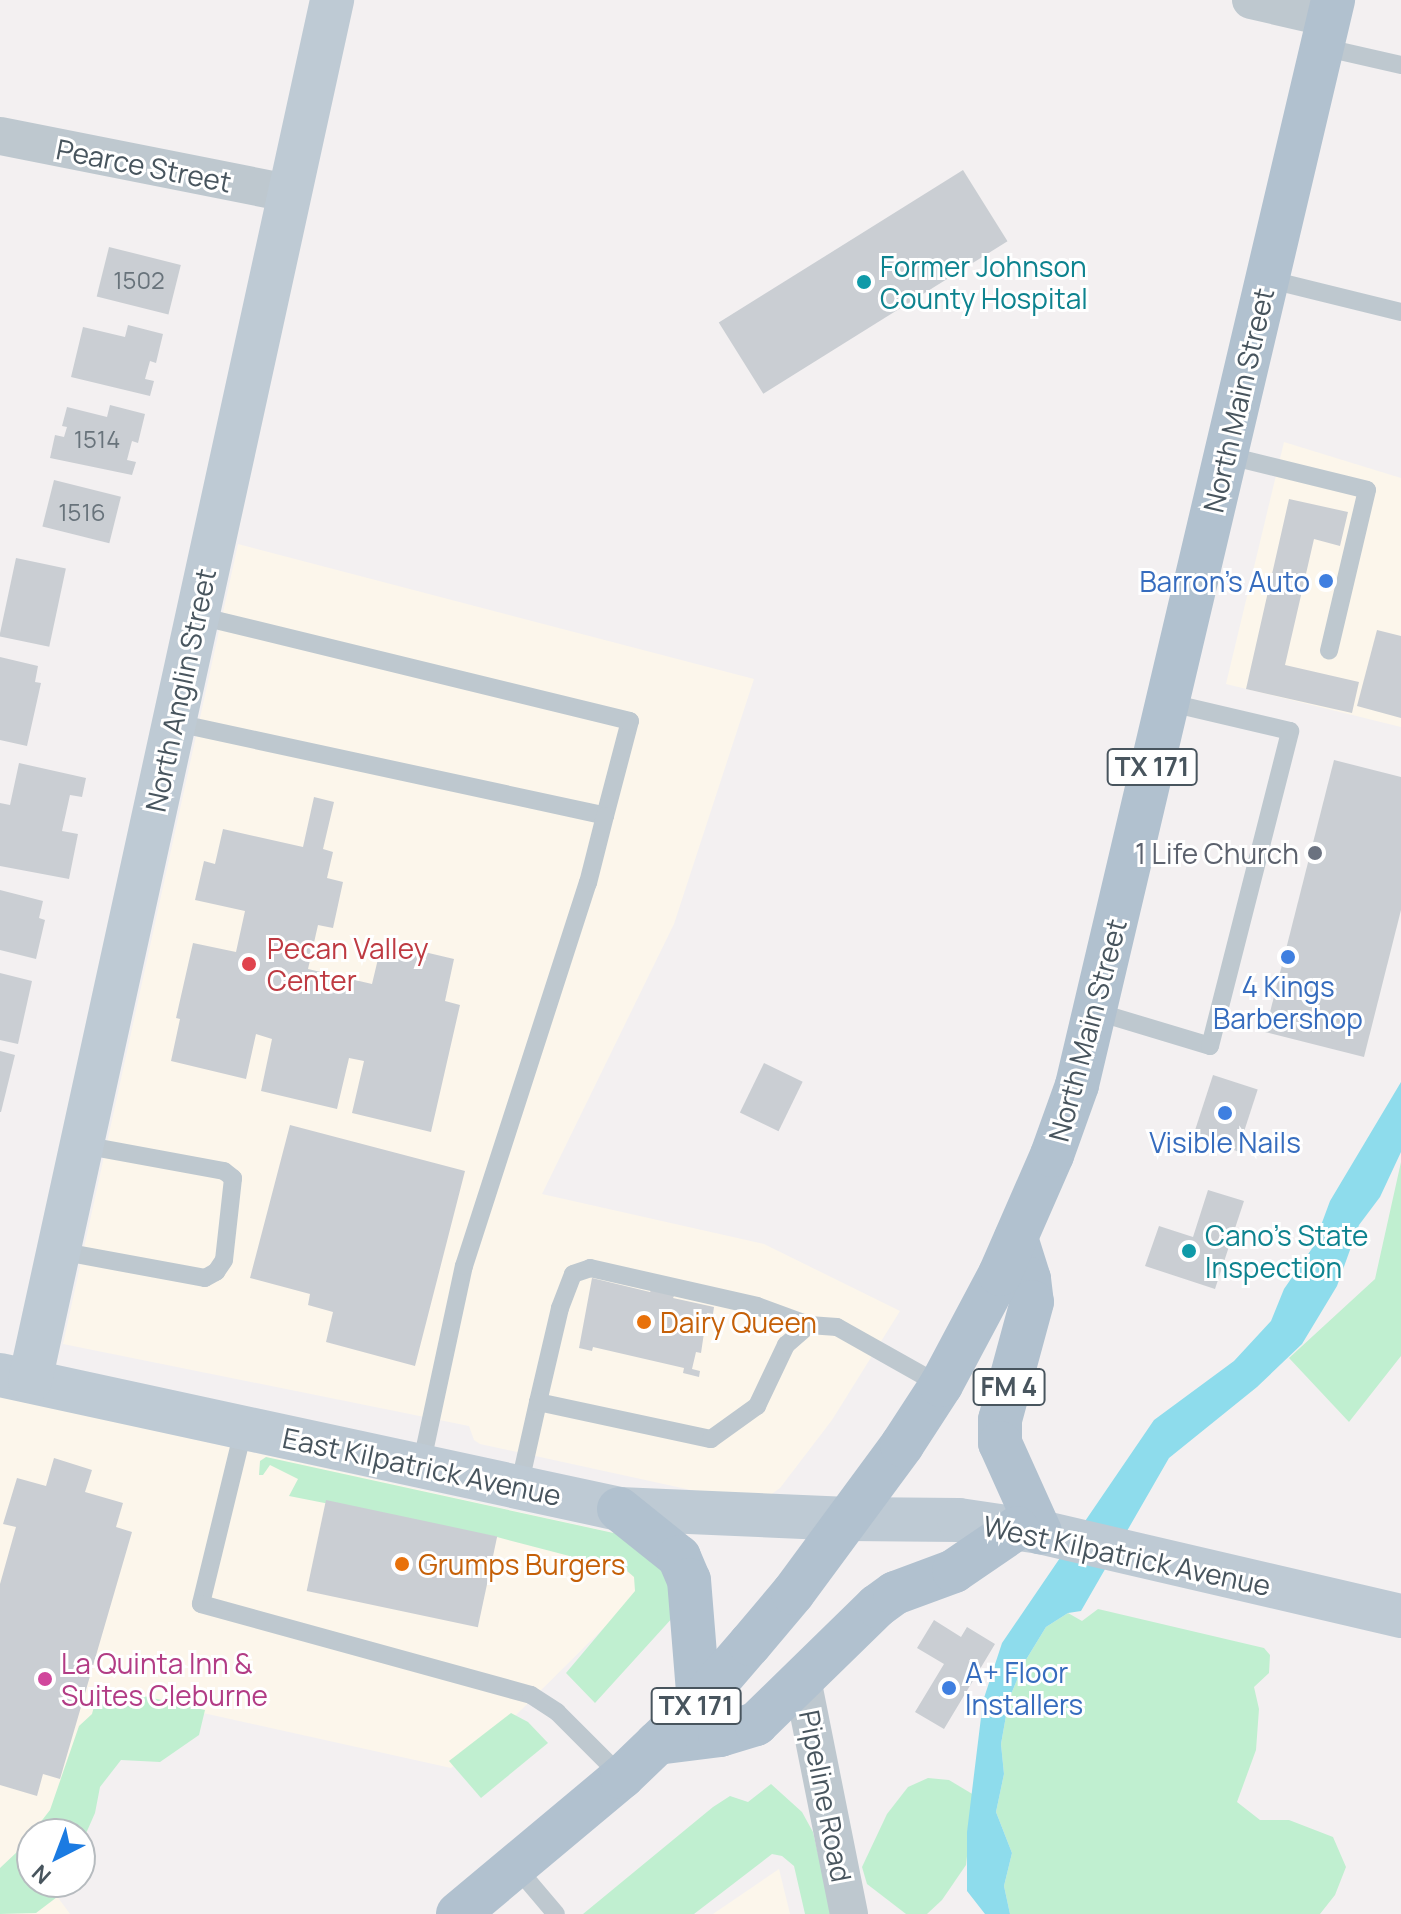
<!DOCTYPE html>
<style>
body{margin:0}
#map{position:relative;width:1401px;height:1914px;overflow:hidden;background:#f3f0f1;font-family:Manrope,sans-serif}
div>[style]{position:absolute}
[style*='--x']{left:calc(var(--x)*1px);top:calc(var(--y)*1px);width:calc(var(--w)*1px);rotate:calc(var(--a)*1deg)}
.commercial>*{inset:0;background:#fcf6eb}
.green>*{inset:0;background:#c0efd0}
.water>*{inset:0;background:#8edcec}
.building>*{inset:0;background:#caced3;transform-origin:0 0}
.lane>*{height:18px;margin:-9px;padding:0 9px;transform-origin:9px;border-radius:9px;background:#bec8cf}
.street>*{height:38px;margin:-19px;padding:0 19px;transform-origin:19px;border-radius:19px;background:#bec8cf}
.secondary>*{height:44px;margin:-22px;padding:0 22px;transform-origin:22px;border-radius:22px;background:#becad4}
.primary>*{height:44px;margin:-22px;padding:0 22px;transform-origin:22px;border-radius:22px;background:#b1c1cf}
.dots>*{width:22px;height:22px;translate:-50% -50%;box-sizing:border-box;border:4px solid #fff;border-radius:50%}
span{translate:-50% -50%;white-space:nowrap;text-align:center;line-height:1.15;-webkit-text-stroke:6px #fff;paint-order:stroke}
.number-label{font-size:24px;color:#68737b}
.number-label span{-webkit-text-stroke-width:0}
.shield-label span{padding:2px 6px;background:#fff;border:2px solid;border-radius:6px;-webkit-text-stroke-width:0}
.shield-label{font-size:26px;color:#48555e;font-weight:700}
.street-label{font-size:28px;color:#48555e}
.culture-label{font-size:28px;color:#0d838f}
.left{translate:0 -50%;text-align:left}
.shop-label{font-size:28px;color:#366cbe}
.right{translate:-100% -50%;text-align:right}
.worship-label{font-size:28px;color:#5b616d}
.health-label{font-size:28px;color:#be3a42}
.food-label{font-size:28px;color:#c56008}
.hotel-label{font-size:28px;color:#b23c85}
.north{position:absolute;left:16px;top:1818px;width:80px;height:80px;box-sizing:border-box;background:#fff;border:2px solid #b6bbbf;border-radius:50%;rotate:222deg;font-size:22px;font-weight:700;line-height:32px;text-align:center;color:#48555e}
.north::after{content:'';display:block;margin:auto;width:28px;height:36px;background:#1b7be2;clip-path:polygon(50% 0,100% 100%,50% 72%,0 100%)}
</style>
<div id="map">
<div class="commercial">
<i style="clip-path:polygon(1284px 442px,1401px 478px,1401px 727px,1226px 684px)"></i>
<i style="clip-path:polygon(238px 544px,754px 679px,674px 924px,542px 1194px,764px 1244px,900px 1311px,832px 1420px,780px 1488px,769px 1496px,723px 1497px,480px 1444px,474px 1440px,469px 1426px,63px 1344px)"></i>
<i style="clip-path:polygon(0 1396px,637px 1538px,646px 1586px,497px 1734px,451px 1768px,113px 1693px,65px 1834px,32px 1834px,32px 1882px,48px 1884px,70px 1914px,0 1914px)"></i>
<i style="clip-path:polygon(779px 1869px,790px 1914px,713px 1914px)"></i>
</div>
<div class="green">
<i style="clip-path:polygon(1401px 1162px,1401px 1356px,1349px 1422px,1289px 1358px,1375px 1279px)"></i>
<i style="clip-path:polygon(266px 1457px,641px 1539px,660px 1549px,674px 1616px,595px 1703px,566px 1673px,635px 1591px,634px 1577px,627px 1571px,497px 1537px,289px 1496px,298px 1479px,270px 1465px,263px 1475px,259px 1475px,260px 1461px)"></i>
<i style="clip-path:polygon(1098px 1609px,1264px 1648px,1270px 1655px,1269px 1673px,1254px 1687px,1259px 1709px,1256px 1750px,1237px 1802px,1260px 1820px,1289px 1820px,1333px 1837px,1346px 1867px,1335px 1895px,1320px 1914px,1010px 1914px,1004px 1886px,1012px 1853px,996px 1812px,1004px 1774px,1001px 1744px,1009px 1699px,1024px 1663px,1046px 1627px,1068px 1613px,1082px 1621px)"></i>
<i style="clip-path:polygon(109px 1688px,205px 1710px,199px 1735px,160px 1762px,121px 1760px,100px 1787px,95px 1813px,80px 1847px,80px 1834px,32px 1834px,32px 1882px,69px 1882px,65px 1891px,36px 1913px,0 1914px,0 1868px,18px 1851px,50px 1810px,79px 1726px,92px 1714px,97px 1695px)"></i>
<i style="clip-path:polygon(511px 1713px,528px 1722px,548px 1743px,481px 1798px,449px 1761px)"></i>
<i style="clip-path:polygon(928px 1778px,949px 1780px,974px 1795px,966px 1865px,942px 1900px,927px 1914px,906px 1914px,867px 1884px,862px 1867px,887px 1814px,908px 1787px)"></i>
<i style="clip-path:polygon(771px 1784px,802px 1812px,813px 1832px,832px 1914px,805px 1914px,794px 1866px,782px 1856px,772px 1854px,694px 1914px,583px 1914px,713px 1807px,730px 1796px,748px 1802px)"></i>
</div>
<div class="water">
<i style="clip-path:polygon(1401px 1082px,1401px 1152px,1380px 1197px,1359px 1225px,1337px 1286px,1302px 1344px,1257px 1387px,1169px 1458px,1081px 1611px,1068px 1613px,1046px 1627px,1024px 1663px,1009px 1699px,1001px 1744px,1004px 1774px,996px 1812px,1012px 1853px,1004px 1886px,1010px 1914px,985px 1914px,967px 1891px,967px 1832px,983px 1701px,1002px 1643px,1154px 1420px,1234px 1361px,1271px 1321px,1284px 1289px,1313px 1247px,1330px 1201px)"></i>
</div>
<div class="building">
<i style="left:963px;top:170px;width:84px;height:288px;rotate:58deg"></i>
<i style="left:109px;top:247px;width:74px;height:51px;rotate:14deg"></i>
<i style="clip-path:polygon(128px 325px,163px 334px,156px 363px,150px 361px,145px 379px,154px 381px,150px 396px,71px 377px,83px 327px,125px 337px)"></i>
<i style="clip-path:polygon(110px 405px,145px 414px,138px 443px,132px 441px,127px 460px,136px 462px,132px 475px,50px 458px,55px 435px,64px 437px,67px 427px,62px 426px,67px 407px,107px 417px)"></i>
<i style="left:54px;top:480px;width:69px;height:48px;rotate:14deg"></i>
<i style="clip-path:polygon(1289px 499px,1348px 512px,1340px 546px,1314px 539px,1285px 665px,1359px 682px,1352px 713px,1246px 689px)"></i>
<i style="left:16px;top:558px;width:51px;height:80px;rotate:12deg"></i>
<i style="clip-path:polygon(1377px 630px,1401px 636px,1401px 718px,1357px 706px)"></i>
<i style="clip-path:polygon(0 657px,38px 666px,35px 682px,41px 683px,27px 746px,0 740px)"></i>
<i style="clip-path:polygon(1334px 760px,1401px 777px,1401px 910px,1364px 1057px,1265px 1032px)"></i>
<i style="clip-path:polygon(19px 763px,86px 778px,82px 797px,70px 795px,62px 831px,78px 834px,69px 879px,0 866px,0 803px,10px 805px)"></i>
<i style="clip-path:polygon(314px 797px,334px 802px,323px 849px,333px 852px,327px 878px,343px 882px,333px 928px,318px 925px,308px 969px,372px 984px,382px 942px,454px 959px,445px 1001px,460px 1005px,431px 1132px,352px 1113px,364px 1061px,349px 1058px,337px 1109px,261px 1091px,272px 1039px,256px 1034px,246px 1079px,171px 1061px,180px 1019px,176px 1018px,193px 943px,236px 952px,245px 911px,195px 900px,204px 861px,215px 864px,223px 829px,303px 847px)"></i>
<i style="clip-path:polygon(0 890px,43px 901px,39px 918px,45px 920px,36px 959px,0 950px)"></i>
<i style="clip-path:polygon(0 973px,32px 981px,18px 1044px,0 1040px)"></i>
<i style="clip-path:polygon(0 1051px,15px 1055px,1px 1112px,0 1112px)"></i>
<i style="left:764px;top:1063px;width:43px;height:55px;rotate:26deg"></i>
<i style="left:1213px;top:1075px;width:47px;height:65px;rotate:18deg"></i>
<i style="clip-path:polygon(290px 1125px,465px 1171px,415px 1366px,326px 1342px,333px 1312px,308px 1305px,310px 1294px,250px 1278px)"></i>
<i style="clip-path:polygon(1208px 1190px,1244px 1201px,1215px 1289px,1145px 1266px,1159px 1226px,1193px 1237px)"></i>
<i style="clip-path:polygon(592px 1278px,650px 1292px,652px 1289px,675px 1294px,673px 1298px,714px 1307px,713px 1314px,707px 1313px,701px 1353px,696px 1352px,692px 1369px,700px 1371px,699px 1377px,683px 1373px,684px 1368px,593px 1347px,592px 1351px,579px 1348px)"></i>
<i style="clip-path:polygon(54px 1458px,92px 1470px,85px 1492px,123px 1503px,116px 1527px,132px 1532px,60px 1779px,43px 1774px,37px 1796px,0 1785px,0 1584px,16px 1527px,3px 1524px,17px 1478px,46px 1486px)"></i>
<i style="left:326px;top:1500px;width:175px;height:93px;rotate:12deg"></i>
<i style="clip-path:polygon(934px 1620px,961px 1637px,967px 1627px,995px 1644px,944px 1729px,915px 1712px,944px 1664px,917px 1648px)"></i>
</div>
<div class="lane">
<i style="--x:1322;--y:47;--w:81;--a:12.8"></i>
<i style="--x:1267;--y:279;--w:138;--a:13.8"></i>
<i style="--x:1225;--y:455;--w:146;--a:13.8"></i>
<i style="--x:1367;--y:490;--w:165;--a:103.3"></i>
<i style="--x:172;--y:722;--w:443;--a:12.2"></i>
<i style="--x:605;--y:816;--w:98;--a:-75.3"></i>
<i style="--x:630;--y:721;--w:447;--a:-166.3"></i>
<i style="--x:1094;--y:1011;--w:121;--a:16.8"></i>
<i style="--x:1210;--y:1046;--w:325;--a:-75.7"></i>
<i style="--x:1290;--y:731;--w:127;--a:-166.8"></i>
<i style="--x:59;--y:1251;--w:148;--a:10.5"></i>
<i style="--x:205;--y:1278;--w:13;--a:-29"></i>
<i style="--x:216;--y:1272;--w:14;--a:-56"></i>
<i style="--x:224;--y:1260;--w:82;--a:-83.7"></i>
<i style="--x:233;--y:1178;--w:11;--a:-142"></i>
<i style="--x:224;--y:1171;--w:143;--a:-169.6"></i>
<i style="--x:538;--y:1402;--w:97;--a:-76.8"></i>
<i style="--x:560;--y:1308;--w:36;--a:-69"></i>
<i style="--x:573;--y:1274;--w:18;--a:-19"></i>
<i style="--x:590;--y:1268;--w:171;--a:12.8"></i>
<i style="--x:757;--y:1306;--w:55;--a:20.1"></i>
<i style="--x:244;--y:1427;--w:182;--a:103.7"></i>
<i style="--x:201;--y:1604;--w:342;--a:15.4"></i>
<i style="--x:531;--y:1695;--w:31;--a:33"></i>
<i style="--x:557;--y:1712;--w:92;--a:45"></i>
<i style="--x:421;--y:1466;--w:205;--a:-77.9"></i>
<i style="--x:464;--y:1266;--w:403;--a:-72.1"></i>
<i style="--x:588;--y:883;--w:69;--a:-75.8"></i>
<i style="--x:519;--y:1487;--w:87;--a:-77.4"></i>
<i style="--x:538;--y:1402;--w:177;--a:12.1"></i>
<i style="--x:711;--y:1439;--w:57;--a:-35.7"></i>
<i style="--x:757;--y:1406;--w:68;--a:-64.6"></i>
<i style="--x:786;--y:1345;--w:30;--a:-41"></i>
<i style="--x:809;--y:1325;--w:28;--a:4"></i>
<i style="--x:837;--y:1327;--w:118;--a:29.4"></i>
<i style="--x:517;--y:1868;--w:60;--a:49.7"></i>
</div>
<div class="street">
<i style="--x:1251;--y:0;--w:80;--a:13"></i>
<i style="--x:0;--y:136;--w:294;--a:11.2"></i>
<i style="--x:802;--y:1679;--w:240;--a:78.7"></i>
</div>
<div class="secondary">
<i style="--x:0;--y:1375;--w:633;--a:12.21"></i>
<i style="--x:619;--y:1509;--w:230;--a:2.5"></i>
<i style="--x:849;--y:1519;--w:110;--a:0.5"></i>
<i style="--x:959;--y:1520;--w:82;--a:8.4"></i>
<i style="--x:1040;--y:1532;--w:371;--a:13.1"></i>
<i style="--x:30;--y:1381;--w:1414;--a:-77.66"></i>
</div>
<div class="primary">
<i style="--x:1016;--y:1238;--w:43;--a:72.4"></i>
<i style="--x:1029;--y:1279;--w:23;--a:83"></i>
<i style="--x:1032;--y:1302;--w:122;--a:105.2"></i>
<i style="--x:1000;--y:1420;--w:23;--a:90"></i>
<i style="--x:1000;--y:1443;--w:98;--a:65.8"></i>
<i style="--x:619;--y:1509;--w:77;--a:38.7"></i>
<i style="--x:679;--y:1557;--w:25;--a:67"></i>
<i style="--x:689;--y:1580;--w:123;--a:85.4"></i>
<i style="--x:657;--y:1743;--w:64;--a:-7.2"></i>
<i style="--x:720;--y:1735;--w:38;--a:-17"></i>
<i style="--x:756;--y:1724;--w:169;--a:-44.3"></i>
<i style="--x:877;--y:1606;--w:22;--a:-36"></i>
<i style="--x:895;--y:1593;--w:63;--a:-20.4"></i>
<i style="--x:954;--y:1571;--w:76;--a:-34.3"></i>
<i style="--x:458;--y:1914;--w:214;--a:-39.9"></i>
<i style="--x:622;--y:1777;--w:107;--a:-43.9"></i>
<i style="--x:699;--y:1703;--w:78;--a:-49.2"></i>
<i style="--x:750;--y:1644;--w:67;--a:-49.9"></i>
<i style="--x:793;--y:1593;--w:184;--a:-53.6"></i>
<i style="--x:902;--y:1445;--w:72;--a:-57"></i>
<i style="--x:941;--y:1385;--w:126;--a:-62"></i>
<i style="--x:1000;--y:1274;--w:130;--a:-66.4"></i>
<i style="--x:1052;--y:1155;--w:74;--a:-70.3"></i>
<i style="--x:1077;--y:1085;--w:1115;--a:-76.72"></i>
</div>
<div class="dots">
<i style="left:864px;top:282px;background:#0f9aa8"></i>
<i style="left:1326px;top:581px;background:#3f7fe0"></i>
<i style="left:1315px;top:853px;background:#6b7280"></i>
<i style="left:1288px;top:957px;background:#3f7fe0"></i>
<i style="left:249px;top:964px;background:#e0444e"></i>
<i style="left:1225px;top:1113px;background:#3f7fe0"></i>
<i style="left:1189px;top:1251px;background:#0f9aa8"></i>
<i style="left:644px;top:1322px;background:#e8710a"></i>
<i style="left:402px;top:1564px;background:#e8710a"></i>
<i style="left:45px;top:1679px;background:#d1479c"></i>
<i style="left:949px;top:1688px;background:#3f7fe0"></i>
</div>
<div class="number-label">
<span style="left:139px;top:280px">1502</span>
<span style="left:97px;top:439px">1514</span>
<span style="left:82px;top:512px">1516</span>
</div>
<div class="shield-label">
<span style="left:1152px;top:767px">TX 171</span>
<span style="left:1009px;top:1387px">FM 4</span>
<span style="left:696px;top:1706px">TX 171</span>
</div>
<div class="street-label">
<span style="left:144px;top:165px;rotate:11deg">Pearce Street</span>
<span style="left:1238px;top:400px;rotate:-77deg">North Main Street</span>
<span style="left:180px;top:690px;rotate:-78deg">North Anglin Street</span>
<span style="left:1087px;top:1030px;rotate:-75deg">North Main Street</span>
<span style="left:422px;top:1466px;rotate:12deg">East Kilpatrick Avenue</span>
<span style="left:1127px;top:1555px;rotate:12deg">West Kilpatrick Avenue</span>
<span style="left:826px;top:1796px;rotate:79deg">Pipeline Road</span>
</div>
<div class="culture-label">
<span class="left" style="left:880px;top:282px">Former Johnson<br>County Hospital</span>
<span class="left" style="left:1205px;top:1251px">Cano's State<br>Inspection</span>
</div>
<div class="shop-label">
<span class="right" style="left:1310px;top:581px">Barron's Auto</span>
<span style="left:1288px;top:1002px">4 Kings<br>Barbershop</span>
<span style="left:1225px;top:1142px">Visible Nails</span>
<span class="left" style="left:965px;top:1688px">A+ Floor<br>Installers</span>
</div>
<div class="worship-label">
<span class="right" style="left:1299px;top:853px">1 Life Church</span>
</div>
<div class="health-label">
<span class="left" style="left:267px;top:964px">Pecan Valley<br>Center</span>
</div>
<div class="food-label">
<span class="left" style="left:660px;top:1322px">Dairy Queen</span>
<span class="left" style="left:418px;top:1564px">Grumps Burgers</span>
</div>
<div class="hotel-label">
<span class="left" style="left:61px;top:1679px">La Quinta Inn &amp;<br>Suites Cleburne</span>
</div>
<div class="north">N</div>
</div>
